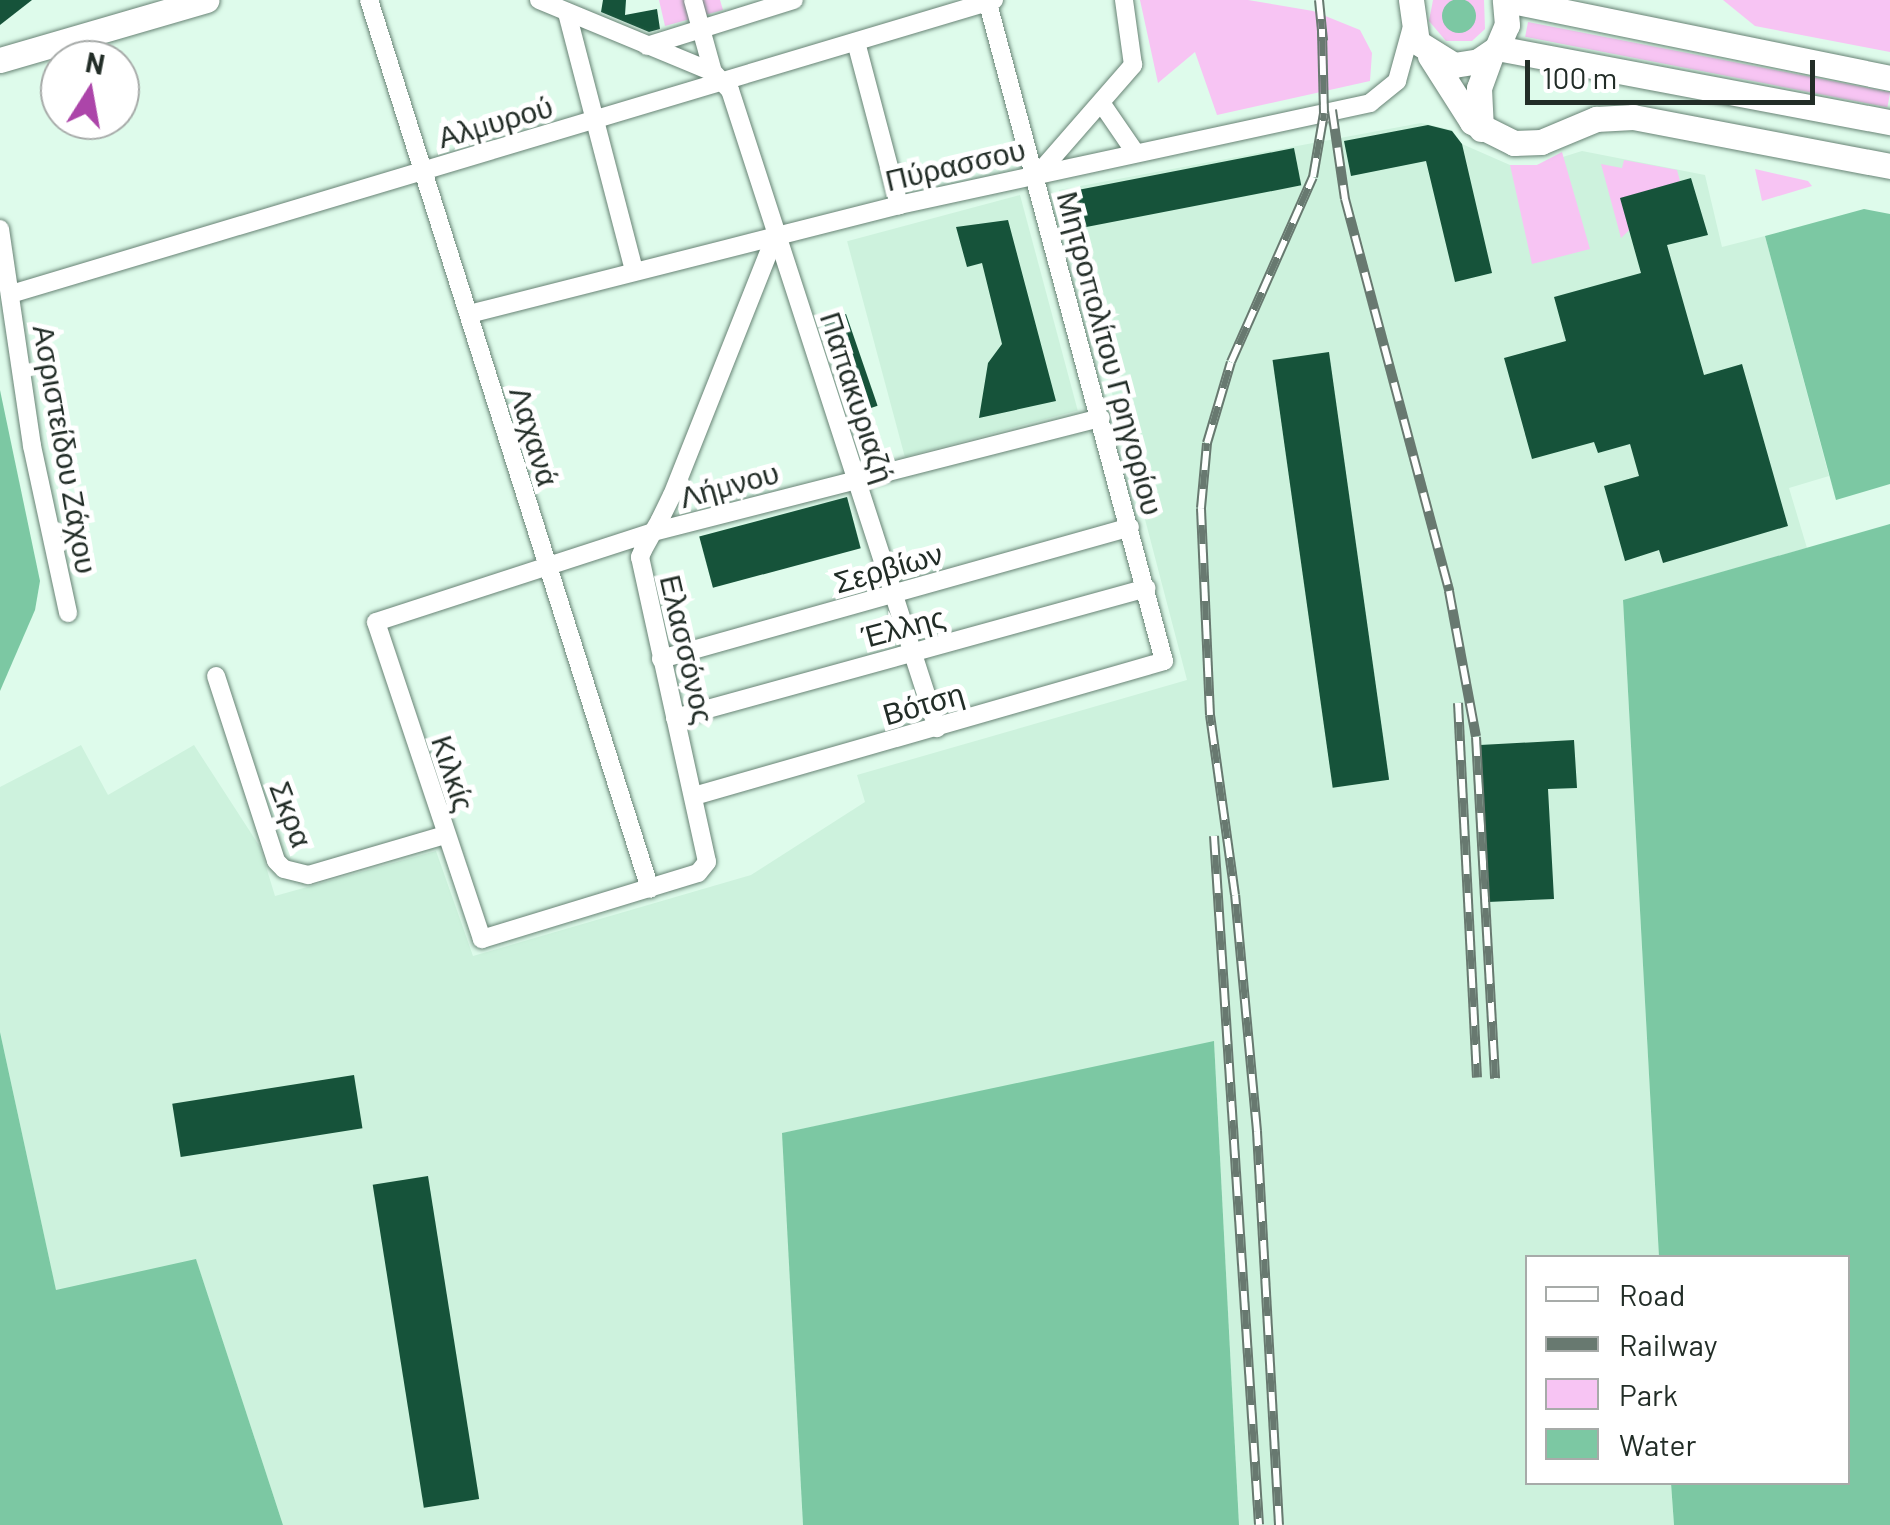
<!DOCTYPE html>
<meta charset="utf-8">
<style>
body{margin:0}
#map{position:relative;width:1890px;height:1525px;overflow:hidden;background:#defbeb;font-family:Barlow,sans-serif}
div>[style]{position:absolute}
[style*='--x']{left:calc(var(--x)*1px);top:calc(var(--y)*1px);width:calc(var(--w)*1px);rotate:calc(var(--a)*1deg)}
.built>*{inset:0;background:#cdf2dd;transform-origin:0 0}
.green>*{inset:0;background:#f7c4f3;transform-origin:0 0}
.water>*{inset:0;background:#7cc8a3}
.round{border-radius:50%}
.building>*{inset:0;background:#16533a;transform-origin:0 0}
.roads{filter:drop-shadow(0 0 2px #688375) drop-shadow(0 0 2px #688375)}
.street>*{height:18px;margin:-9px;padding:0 9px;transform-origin:9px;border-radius:9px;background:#fff}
.secondary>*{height:25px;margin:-12.5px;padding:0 12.5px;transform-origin:12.5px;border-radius:12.5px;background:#fff}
.rail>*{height:10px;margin-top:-5px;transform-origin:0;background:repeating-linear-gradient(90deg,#fff 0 19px,#687970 0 38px);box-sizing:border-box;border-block:2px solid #687970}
span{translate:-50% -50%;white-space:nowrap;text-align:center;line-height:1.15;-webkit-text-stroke:10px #fff;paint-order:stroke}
.street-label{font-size:30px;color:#222d27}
.legend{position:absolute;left:1525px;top:1255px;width:325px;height:230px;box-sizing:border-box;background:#fff;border:2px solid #a7aba9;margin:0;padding:12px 18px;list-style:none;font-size:30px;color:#222d27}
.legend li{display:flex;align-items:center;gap:20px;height:50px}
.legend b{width:50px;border:2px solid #a7aba9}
.north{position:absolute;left:40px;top:40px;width:100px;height:100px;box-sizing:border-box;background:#fff;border:2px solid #a7aba9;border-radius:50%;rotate:11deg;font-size:28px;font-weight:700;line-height:40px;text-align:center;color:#222d27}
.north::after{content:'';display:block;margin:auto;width:35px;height:45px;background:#ac45a9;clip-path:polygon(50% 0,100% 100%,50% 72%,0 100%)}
.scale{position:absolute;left:1525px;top:60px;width:290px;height:45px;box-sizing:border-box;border:5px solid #222d27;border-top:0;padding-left:12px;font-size:30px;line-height:35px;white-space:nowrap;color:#222d27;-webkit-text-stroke:8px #fff;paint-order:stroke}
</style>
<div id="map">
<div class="built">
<i style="clip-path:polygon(1421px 123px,1452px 130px,1462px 144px,1510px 165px,1537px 165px,1582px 151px,1705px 175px,1722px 247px,1765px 236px,1829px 476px,1789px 488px,1807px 548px,1623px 600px,1659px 1257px,1528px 1258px,1528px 1482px,1671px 1483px,1674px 1525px,1239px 1525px,1214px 1042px,783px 1133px,803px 1525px,283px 1525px,196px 1260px,56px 1291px,0 1032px,0 787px,81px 745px,108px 795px,194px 745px,260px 847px,275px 896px,436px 851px,473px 956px,751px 875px,865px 802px,857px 775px,1187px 680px,1059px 190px)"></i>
<i style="left:1020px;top:195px;width:223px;height:179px;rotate:75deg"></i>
</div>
<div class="green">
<i style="clip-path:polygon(659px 0,720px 0,723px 10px,665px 26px)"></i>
<i style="clip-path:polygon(1248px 0,1313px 11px,1360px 30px,1372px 53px,1370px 81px,1217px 115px,1195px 52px,1158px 83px,1140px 0)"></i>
<i style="clip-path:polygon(1433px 0,1484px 0,1485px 29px,1472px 41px,1446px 41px,1429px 21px)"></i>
<i style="clip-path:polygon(1723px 0,1890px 0,1890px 52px,1755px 26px)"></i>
<i style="left:1528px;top:22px;width:369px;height:15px;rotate:11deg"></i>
<i style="clip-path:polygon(1562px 152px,1590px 249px,1532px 264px,1510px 165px,1537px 165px)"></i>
<i style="clip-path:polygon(1624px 160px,1677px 170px,1680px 181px,1621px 238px,1601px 164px,1622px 168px)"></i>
<i style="clip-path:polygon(1755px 169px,1808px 181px,1812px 186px,1762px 201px)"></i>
</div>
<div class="water">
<i class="round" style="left:1442px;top:-1px;width:34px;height:34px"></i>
<i style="clip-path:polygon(1864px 209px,1890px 214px,1890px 484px,1836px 500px,1765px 236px)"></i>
<i style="clip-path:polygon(0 390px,40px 581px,35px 610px,0 691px)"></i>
<i style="clip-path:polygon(1890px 524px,1890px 1525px,1674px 1525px,1671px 1483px,1848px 1482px,1848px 1258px,1659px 1257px,1623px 600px)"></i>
<i style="clip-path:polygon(0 1032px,56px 1290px,196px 1259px,283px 1525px,0 1525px)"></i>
<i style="clip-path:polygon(1214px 1041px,1239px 1525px,803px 1525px,782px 1133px)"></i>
</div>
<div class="building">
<i style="clip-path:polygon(0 0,32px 0,0 25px)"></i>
<i style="clip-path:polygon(603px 0,626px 0,625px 15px,657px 9px,660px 29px,649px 32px,601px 12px)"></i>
<i style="clip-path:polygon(1428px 125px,1452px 131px,1462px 144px,1492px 273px,1455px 282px,1426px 161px,1351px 176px,1344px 141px)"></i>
<i style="left:1294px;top:148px;width:38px;height:236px;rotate:79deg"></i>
<i style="clip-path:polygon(1691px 178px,1708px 235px,1667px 245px,1704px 375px,1742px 364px,1788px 526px,1663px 563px,1659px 550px,1625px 561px,1604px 486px,1639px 476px,1630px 444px,1598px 453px,1594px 442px,1532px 459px,1504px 358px,1566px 341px,1554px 297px,1641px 273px,1620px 198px)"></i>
<i style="clip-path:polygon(1008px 220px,1056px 401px,979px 418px,988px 363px,1002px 344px,982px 263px,967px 267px,956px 227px)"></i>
<i style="left:846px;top:314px;width:97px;height:24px;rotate:71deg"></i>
<i style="left:1329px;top:352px;width:432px;height:57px;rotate:82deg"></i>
<i style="left:847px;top:497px;width:53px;height:153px;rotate:75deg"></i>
<i style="clip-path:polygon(1574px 740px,1577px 788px,1548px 789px,1554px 899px,1488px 902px,1480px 745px)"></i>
<i style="left:354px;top:1075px;width:54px;height:184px;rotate:81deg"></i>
<i style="left:428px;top:1176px;width:327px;height:56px;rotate:81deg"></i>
</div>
<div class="roads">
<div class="street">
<i style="--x:369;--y:0;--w:932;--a:72.46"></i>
<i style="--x:539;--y:0;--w:188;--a:22.5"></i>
<i style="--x:713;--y:72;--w:25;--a:47"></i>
<i style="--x:730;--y:90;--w:671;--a:72.02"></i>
<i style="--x:693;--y:0;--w:75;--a:74.5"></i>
<i style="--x:567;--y:13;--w:266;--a:75.4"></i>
<i style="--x:856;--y:42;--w:169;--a:75.2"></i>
<i style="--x:647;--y:46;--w:154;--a:-17.4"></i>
<i style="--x:1102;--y:104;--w:58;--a:55.5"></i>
<i style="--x:1038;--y:174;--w:145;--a:-48.9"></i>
<i style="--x:1133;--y:65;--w:66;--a:-97.9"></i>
<i style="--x:0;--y:229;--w:219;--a:81.6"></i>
<i style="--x:32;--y:446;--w:171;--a:77.8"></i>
<i style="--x:776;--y:234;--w:281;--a:111.7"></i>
<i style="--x:672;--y:495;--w:28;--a:116"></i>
<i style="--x:660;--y:520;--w:14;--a:120"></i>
<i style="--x:653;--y:532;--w:21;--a:119"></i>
<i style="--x:643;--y:550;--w:8;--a:113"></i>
<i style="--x:640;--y:557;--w:312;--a:77.6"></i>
<i style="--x:707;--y:862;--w:14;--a:129"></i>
<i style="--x:698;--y:873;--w:226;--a:163"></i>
<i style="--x:482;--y:939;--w:334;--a:-108.5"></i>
<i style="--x:376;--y:622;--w:291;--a:-18"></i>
<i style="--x:653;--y:532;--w:462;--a:-14.3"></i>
<i style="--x:11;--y:294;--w:1026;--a:-16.65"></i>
<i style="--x:469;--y:314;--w:444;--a:-14.2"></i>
<i style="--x:899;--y:205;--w:482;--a:-12.2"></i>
<i style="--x:1370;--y:103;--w:35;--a:-39"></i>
<i style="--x:1397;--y:81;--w:53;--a:-74.6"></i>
<i style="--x:661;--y:659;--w:487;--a:-15.7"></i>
<i style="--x:216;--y:676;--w:194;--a:72"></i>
<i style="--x:276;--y:861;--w:11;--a:45"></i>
<i style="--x:284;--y:869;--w:25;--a:14"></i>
<i style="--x:308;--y:875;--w:143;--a:-16.3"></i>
<i style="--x:675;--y:718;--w:489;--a:-15.4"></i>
<i style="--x:694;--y:796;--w:489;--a:-16"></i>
<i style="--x:1164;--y:661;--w:684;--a:-104.99"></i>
</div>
<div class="secondary">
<i style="--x:1411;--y:0;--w:42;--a:81.9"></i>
<i style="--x:1417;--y:42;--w:44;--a:31.9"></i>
<i style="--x:1454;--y:65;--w:24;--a:-9"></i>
<i style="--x:1478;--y:61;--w:23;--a:-34"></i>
<i style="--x:1497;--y:48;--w:25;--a:-67"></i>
<i style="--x:1507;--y:25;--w:25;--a:-95"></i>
<i style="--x:1507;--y:0;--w:391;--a:11.5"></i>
<i style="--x:1497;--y:48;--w:400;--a:10.7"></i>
<i style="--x:1430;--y:56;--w:78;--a:57.5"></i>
<i style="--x:1472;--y:122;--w:47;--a:26.6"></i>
<i style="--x:1514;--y:143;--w:27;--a:-2"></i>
<i style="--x:1541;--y:142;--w:60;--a:-22.7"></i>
<i style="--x:1596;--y:119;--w:37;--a:-3"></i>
<i style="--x:1633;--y:117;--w:262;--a:10.8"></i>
<i style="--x:0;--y:60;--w:215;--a:-16.2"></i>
<i style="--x:1481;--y:129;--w:41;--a:-92.8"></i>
<i style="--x:1479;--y:88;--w:37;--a:-70"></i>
</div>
</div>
<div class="rail">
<i style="--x:1319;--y:0;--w:41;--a:84.4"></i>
<i style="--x:1332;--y:110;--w:90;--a:81.7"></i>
<i style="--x:1345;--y:199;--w:406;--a:75.1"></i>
<i style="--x:1449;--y:591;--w:148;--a:79.5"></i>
<i style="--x:1476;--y:737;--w:342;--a:86.8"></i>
<i style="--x:1458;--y:703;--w:375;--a:87.1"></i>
<i style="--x:1214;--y:836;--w:690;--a:86.26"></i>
<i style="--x:1279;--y:1525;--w:395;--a:-93.2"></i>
<i style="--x:1257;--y:1131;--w:237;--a:-95.3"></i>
<i style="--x:1235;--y:895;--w:182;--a:-97.9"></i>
<i style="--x:1210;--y:715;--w:207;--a:-92.5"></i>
<i style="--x:1201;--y:508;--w:65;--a:-84.7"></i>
<i style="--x:1207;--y:443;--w:84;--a:-73.5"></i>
<i style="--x:1231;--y:362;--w:202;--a:-66.1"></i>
<i style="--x:1313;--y:177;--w:65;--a:-80.2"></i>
<i style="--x:1324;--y:113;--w:84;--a:-91.4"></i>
</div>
<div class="street-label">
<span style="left:495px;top:121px;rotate:-16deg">Αλμυρού</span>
<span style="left:955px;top:164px;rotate:-13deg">Πύρασσου</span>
<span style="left:1111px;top:353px;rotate:75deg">Μητροπολίτου Γρηγορίου</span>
<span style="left:858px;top:397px;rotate:72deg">Παπακυριαζή</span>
<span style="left:535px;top:436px;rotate:73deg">Λαχανά</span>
<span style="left:66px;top:449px;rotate:80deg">Ασριστείδου Ζάχου</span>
<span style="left:729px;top:484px;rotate:-15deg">Λήμνου</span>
<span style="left:888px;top:567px;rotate:-16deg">Σερβίων</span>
<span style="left:903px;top:626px;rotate:-15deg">Έλλης</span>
<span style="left:688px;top:649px;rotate:77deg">Ελασσόνος</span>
<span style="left:923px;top:703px;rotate:-16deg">Βότση</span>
<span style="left:454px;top:773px;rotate:72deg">Κιλκίς</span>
<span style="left:292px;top:814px;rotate:69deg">Σκρα</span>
</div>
<ul class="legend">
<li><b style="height:12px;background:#fff"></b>Road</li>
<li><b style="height:12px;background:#687970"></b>Railway</li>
<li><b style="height:28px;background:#f7c4f3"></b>Park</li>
<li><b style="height:28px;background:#7cc8a3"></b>Water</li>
</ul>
<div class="north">N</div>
<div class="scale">100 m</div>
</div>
